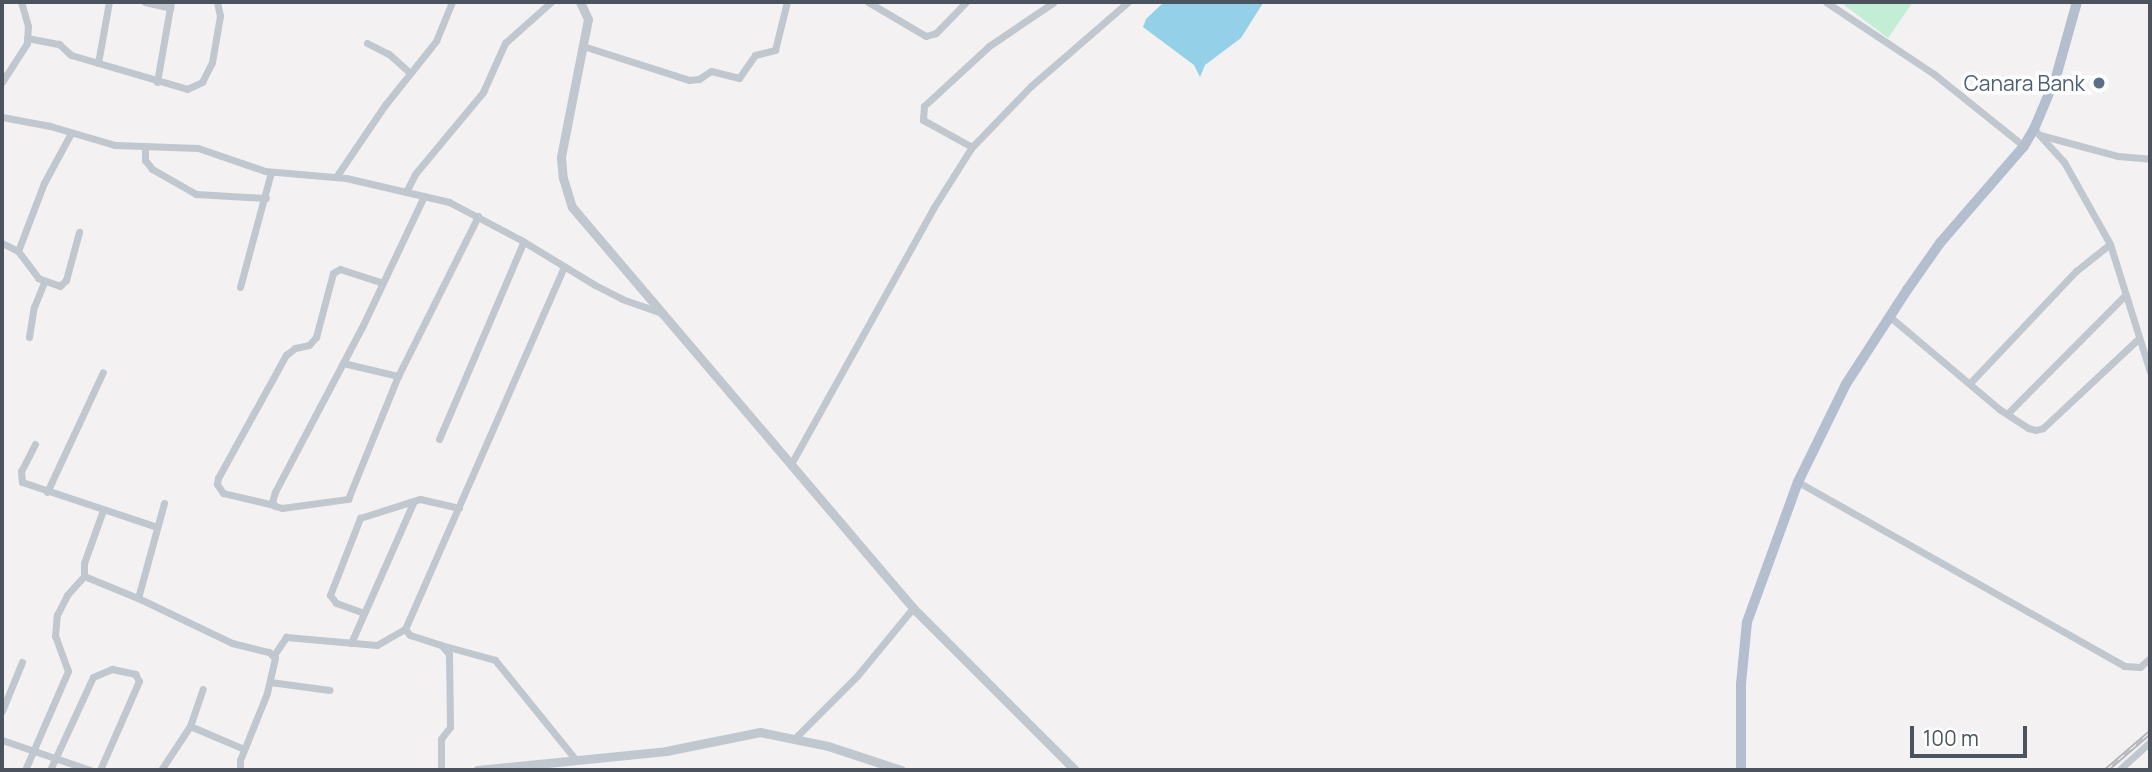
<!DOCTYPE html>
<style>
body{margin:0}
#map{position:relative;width:2152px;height:772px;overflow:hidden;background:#f3f1f1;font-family:Manrope,sans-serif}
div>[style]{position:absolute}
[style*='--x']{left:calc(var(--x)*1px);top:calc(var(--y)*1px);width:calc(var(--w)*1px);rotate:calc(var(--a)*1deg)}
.green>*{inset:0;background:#c4edd6}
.water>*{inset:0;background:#94d0e7}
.minor>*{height:7px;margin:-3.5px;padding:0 3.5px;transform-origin:3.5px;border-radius:3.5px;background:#c0c7cf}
.tertiary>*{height:9px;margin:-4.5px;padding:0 4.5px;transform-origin:4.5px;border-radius:4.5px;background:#c0c7cf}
.primary>*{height:10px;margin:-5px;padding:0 5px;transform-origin:5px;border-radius:5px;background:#b3bfce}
.rail>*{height:5px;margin-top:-2.5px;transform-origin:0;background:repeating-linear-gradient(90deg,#fff 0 8px,#b4b6bb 0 16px);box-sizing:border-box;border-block:2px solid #b4b6bb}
.dots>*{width:19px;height:19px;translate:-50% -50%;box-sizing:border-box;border:4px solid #fff;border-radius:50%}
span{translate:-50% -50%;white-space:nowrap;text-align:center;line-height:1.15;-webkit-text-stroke:7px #fff;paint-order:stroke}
.service-label{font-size:21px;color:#4e5e75}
.right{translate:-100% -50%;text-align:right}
.frame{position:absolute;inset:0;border:4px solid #4a535e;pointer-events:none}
.scale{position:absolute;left:1910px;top:726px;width:117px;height:32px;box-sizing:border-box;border:4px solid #4a535e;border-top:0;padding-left:9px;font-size:21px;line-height:24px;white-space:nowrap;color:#4a535e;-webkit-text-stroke:5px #fff;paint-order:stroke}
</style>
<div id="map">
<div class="green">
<i style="clip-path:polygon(1840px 2px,1913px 2px,1888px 38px)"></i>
</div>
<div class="water">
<i style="clip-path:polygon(1164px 2px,1261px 2px,1263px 3px,1241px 38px,1205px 65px,1200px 77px,1194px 65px,1143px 27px,1146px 19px)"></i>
</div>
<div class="minor">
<i style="--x:145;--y:2;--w:26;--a:13"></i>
<i style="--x:868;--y:2;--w:67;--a:30.4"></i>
<i style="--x:926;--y:36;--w:10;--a:-17"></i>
<i style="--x:936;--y:33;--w:43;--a:-45.9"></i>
<i style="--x:1826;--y:2;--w:130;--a:33.7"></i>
<i style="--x:1934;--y:74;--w:115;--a:38.7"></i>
<i style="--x:27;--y:38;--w:33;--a:11"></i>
<i style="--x:59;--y:44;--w:16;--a:43"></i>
<i style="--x:71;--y:55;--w:121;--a:16.3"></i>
<i style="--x:187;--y:89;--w:17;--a:-25"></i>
<i style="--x:202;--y:82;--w:22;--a:-63"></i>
<i style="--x:212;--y:62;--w:47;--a:-80.1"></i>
<i style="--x:220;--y:16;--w:14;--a:-102"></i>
<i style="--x:367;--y:43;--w:25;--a:27"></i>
<i style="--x:389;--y:54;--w:28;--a:42"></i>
<i style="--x:583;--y:46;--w:111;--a:17.8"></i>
<i style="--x:689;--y:80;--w:10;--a:-6"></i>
<i style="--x:699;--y:79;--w:14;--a:-34"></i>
<i style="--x:711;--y:71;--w:29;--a:14"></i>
<i style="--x:739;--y:78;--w:28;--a:-55"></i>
<i style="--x:755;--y:55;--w:21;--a:-14"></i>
<i style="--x:775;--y:50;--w:49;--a:-76"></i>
<i style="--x:98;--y:63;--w:62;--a:-79.8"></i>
<i style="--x:2;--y:82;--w:46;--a:-57.3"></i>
<i style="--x:27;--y:43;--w:17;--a:-87"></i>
<i style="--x:28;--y:26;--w:25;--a:-106"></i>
<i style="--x:157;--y:82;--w:81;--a:-80.1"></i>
<i style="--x:2;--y:117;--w:49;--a:10.6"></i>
<i style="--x:50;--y:126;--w:68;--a:16.3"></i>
<i style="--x:115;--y:145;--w:83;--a:2.1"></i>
<i style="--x:198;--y:148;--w:71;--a:18.9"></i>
<i style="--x:265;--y:171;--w:81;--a:4.9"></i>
<i style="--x:346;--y:178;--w:106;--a:13.1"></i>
<i style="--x:449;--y:202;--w:81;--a:27.8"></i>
<i style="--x:521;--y:240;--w:87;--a:31.3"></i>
<i style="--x:595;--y:285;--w:30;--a:27"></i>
<i style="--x:622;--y:299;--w:42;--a:19.3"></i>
<i style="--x:2034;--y:129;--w:45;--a:47.7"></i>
<i style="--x:2064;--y:162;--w:94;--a:60.7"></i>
<i style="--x:2110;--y:244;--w:134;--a:72.6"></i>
<i style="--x:2040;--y:135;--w:81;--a:15.1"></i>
<i style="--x:2118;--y:156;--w:32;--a:5"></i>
<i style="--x:972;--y:147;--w:56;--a:-151.1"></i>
<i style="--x:923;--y:120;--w:14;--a:-86"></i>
<i style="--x:924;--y:106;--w:88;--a:-42.7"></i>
<i style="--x:989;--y:46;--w:78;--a:-34.1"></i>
<i style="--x:145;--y:148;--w:12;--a:90"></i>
<i style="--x:145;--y:160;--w:11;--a:52"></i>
<i style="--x:152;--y:169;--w:51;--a:29.6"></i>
<i style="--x:196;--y:194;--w:70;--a:3.3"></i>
<i style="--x:336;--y:177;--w:87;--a:-55.8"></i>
<i style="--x:385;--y:105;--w:82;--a:-51.4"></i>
<i style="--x:436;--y:41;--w:42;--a:-67.7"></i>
<i style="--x:406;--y:192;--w:20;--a:-63"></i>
<i style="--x:415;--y:174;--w:107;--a:-50.3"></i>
<i style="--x:483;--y:92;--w:54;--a:-65.8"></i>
<i style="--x:505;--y:43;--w:62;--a:-41.7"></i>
<i style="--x:424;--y:196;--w:143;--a:115.3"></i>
<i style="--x:363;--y:325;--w:189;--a:117.8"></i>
<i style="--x:275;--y:492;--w:10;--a:107"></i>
<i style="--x:272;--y:502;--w:5;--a:53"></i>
<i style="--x:275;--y:506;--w:7;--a:16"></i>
<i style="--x:282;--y:508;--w:67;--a:-7.8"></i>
<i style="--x:348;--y:499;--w:133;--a:-67.9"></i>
<i style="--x:398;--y:376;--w:179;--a:-63.4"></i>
<i style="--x:2;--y:243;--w:18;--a:27"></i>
<i style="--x:18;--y:251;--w:34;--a:53"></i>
<i style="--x:38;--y:278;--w:23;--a:20"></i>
<i style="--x:60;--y:286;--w:8;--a:-45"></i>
<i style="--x:66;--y:280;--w:50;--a:-74.8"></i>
<i style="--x:18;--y:251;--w:73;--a:-69.1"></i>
<i style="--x:44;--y:183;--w:57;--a:-61.6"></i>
<i style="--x:240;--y:287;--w:119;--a:-74.9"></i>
<i style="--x:1889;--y:316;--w:144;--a:40.2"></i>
<i style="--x:1999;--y:409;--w:35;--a:33"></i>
<i style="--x:2028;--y:428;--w:8;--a:14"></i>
<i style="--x:2036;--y:430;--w:7;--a:-16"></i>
<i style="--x:2043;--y:428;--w:130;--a:-43.1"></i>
<i style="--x:29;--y:337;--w:30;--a:-81"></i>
<i style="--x:34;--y:307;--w:27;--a:-68"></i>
<i style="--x:343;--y:363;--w:57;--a:13.3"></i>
<i style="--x:1970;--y:383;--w:154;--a:-46.6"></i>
<i style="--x:2076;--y:271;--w:43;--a:-38.5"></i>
<i style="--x:2007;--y:414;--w:166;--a:-45.2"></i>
<i style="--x:439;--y:439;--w:215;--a:-66.8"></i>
<i style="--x:35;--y:444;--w:30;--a:117"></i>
<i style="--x:21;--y:471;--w:11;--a:85"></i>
<i style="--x:22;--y:482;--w:142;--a:18.4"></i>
<i style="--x:791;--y:464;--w:294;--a:-60.9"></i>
<i style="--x:934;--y:207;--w:71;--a:-57.7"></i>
<i style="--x:972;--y:147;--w:85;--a:-46"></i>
<i style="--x:1031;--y:86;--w:128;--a:-40.9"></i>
<i style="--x:1798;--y:482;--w:374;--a:29.4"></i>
<i style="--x:2124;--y:666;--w:16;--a:4"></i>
<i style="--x:2140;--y:667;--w:13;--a:-42"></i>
<i style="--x:47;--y:492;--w:132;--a:-65"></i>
<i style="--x:164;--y:503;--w:98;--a:105.3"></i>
<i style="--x:138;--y:598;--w:104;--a:25.6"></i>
<i style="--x:232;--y:643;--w:38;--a:14"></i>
<i style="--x:269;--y:652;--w:8;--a:45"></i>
<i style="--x:275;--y:658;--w:36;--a:103"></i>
<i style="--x:267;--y:693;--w:72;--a:111.9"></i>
<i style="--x:240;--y:760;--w:10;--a:90"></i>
<i style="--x:274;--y:505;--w:52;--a:-166.8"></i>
<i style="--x:223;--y:493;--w:11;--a:-124"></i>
<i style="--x:217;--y:484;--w:6;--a:-81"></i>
<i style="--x:218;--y:478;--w:141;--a:-61.1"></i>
<i style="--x:286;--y:355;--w:11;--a:-38"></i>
<i style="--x:295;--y:348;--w:14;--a:-12"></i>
<i style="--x:309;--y:345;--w:11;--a:-49"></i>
<i style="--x:316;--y:337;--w:66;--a:-75.1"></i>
<i style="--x:333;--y:273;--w:8;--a:-30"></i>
<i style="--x:340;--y:269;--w:45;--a:18"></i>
<i style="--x:103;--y:510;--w:56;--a:109.7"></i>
<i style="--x:84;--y:563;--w:13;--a:90"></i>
<i style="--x:84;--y:576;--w:58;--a:22.2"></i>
<i style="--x:364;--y:613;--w:30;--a:-160"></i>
<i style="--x:336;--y:603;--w:10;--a:-127"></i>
<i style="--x:330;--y:595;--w:83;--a:-68.7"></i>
<i style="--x:360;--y:518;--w:63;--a:-17.6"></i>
<i style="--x:420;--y:499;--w:40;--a:13"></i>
<i style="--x:405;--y:629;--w:8;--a:50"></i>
<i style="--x:410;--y:635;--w:33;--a:18"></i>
<i style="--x:441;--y:645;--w:12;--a:48"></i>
<i style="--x:449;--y:654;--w:73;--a:89.2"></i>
<i style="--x:450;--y:727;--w:15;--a:127"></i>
<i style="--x:441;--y:739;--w:31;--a:90"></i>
<i style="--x:351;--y:643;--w:155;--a:-66.1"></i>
<i style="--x:441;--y:645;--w:56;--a:15.5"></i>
<i style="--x:495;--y:660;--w:129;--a:51"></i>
<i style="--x:274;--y:655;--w:22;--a:-56"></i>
<i style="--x:286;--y:637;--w:91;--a:5"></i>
<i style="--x:377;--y:645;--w:32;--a:-30"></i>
<i style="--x:405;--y:629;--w:396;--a:-66.3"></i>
<i style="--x:270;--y:682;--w:60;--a:7.7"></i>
<i style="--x:2;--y:711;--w:53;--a:-67.8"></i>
<i style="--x:190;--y:726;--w:59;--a:23.1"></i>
<i style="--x:795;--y:738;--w:88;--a:-45"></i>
<i style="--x:857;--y:676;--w:88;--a:-50.5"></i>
<i style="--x:2;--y:740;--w:93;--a:18.8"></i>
<i style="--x:25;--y:770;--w:108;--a:-66.5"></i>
<i style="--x:68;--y:671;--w:37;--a:-110"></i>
<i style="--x:55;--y:636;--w:21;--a:-85"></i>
<i style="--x:57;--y:615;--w:22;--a:-63"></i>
<i style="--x:67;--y:595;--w:25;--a:-48"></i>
<i style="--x:50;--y:770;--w:102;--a:-65.2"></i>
<i style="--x:93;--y:677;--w:21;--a:-23"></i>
<i style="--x:112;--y:669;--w:24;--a:12"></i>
<i style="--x:135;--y:674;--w:8;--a:60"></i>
<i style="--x:139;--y:681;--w:97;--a:113.7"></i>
<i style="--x:161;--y:770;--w:53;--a:-56.6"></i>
<i style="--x:190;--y:726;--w:39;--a:-71"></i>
<i style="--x:2119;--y:770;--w:42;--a:-42.1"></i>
</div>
<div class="tertiary">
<i style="--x:580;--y:2;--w:19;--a:65"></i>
<i style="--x:588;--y:19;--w:141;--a:101.1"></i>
<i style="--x:561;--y:157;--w:21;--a:85"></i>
<i style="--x:563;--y:178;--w:30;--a:73"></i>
<i style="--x:572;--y:207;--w:526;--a:49.62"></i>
<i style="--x:913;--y:608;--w:229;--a:45"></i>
<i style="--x:477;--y:770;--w:190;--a:-5.7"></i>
<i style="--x:666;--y:751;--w:96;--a:-11.4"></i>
<i style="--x:760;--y:732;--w:69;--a:11.6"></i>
<i style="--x:828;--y:746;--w:77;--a:18.2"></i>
</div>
<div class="primary">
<i style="--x:1741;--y:770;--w:86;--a:-90"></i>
<i style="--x:1741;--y:684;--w:62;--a:-84.5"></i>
<i style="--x:1747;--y:622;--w:149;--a:-70"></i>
<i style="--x:1798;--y:482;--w:109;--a:-63.9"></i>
<i style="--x:1846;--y:384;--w:112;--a:-57"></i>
<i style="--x:1907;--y:290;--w:57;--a:-54.9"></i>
<i style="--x:1940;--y:243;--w:128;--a:-49.1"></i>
<i style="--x:2024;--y:146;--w:20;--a:-60"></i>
<i style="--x:2034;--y:129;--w:56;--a:-67.1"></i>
<i style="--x:2056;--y:77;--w:78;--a:-74.4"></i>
</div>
<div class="rail">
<i style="--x:2106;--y:770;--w:58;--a:-40.8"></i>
</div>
<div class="dots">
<i style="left:2099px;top:83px;background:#5c6f8a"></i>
</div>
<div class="service-label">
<span class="right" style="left:2085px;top:83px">Canara Bank</span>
</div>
<div class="frame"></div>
<div class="scale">100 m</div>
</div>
